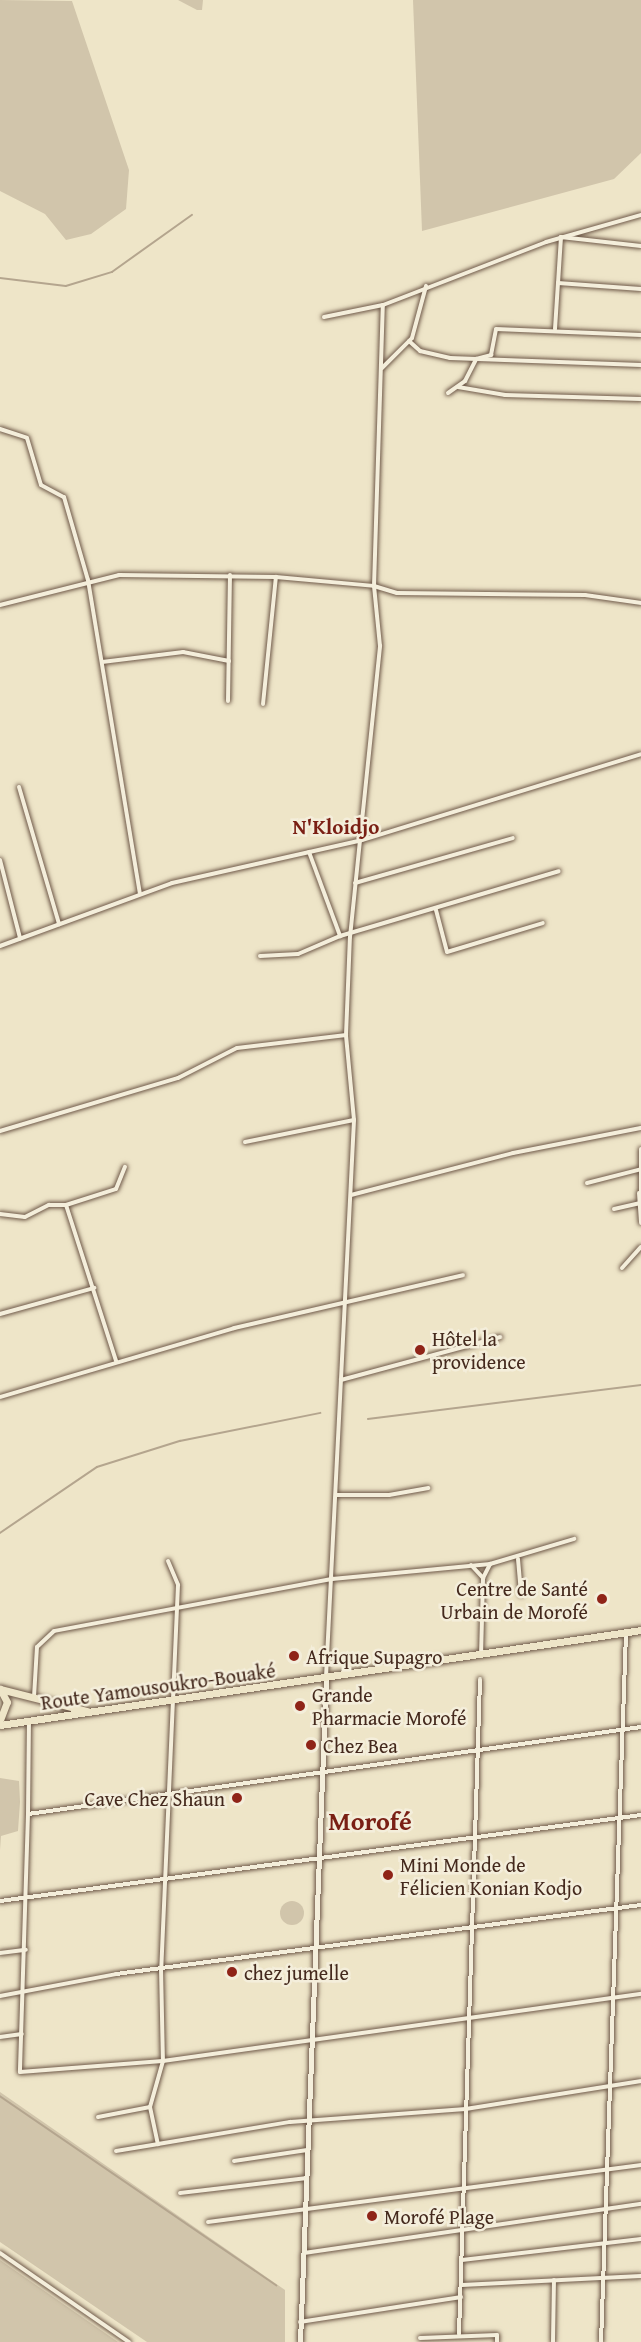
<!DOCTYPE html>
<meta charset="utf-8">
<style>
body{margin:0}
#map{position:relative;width:641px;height:2342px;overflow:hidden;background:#eee5c8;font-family:"Gentium Book Plus",serif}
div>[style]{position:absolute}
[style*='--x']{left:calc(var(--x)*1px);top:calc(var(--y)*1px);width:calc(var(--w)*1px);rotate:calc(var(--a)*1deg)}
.green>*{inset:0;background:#d1c5ab}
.round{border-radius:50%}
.stream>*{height:1.5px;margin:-0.75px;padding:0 0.75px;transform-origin:0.75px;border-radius:0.75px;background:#b4a58e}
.roads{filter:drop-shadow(0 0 2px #6e5848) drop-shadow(0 0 2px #6e5848)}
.minor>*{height:4px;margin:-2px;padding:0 2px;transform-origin:2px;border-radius:2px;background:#f4eedb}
.tertiary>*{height:5px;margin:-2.5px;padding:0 2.5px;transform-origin:2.5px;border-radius:2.5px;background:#f4eedb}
.trunk>*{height:7px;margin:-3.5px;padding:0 3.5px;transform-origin:3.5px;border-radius:3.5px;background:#eee5c8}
.dots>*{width:16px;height:16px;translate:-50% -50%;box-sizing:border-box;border:3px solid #f4eedb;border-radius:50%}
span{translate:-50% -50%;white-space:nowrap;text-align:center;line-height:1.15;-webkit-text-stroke:5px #f4eedb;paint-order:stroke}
.poi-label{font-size:20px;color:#44291d}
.left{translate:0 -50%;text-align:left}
.right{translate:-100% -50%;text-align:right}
.street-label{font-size:20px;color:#44291d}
.neighbourhood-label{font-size:21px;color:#7a1f14;font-weight:700}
.district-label{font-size:26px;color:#7a1f14;font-weight:700}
</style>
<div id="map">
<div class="green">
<i style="clip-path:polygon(0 0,72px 1px,129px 170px,126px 209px,91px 234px,66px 240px,45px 214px,0 191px)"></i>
<i style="clip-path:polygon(178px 0,203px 0,202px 10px,197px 10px)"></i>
<i style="clip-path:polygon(413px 0,641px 0,641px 153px,614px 179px,422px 231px)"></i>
<i style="clip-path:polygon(0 1778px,19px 1781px,20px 1802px,18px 1831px,1px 1836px,0 1850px)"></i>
<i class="round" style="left:280px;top:1901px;width:24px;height:24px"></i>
<i style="clip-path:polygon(0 2092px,285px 2290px,285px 2342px,147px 2342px,0 2242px)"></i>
<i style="clip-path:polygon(0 2260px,118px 2342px,0 2342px)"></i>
</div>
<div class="stream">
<i style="--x:0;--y:278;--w:66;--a:6.9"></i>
<i style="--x:66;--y:286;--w:48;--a:-16.9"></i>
<i style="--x:112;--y:272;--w:98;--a:-35.5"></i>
<i style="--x:368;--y:1419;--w:275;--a:-7.1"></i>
<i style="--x:0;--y:1533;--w:117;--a:-34.2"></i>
<i style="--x:97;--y:1467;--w:87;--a:-17.4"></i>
<i style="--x:180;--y:1441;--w:143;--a:-11.3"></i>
<i style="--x:0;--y:2096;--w:335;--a:34.4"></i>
</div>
<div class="roads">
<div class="minor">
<i style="--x:641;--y:246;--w:81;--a:-173.6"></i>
<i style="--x:561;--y:237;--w:46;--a:93.7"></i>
<i style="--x:558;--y:283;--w:83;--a:4.1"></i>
<i style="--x:324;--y:317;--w:60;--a:-11.5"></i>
<i style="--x:383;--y:305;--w:175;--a:-21.1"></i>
<i style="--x:546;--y:242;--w:99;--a:-15.9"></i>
<i style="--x:555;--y:329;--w:46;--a:-86.3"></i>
<i style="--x:409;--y:341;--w:15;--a:42"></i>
<i style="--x:420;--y:351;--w:31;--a:13"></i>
<i style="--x:450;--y:358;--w:191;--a:2.1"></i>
<i style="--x:382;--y:368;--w:42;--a:-45"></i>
<i style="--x:412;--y:338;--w:54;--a:-74.9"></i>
<i style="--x:458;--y:387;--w:48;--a:9.7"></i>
<i style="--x:505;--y:395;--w:136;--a:1.7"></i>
<i style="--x:448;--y:393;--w:21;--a:-35"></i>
<i style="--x:465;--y:381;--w:25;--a:-63"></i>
<i style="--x:476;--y:359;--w:16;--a:-15"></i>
<i style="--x:491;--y:355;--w:26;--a:-79"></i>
<i style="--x:496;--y:329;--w:145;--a:2.4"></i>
<i style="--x:0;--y:429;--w:28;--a:18"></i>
<i style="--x:27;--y:438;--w:49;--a:73.4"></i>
<i style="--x:41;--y:485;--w:26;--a:28"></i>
<i style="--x:64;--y:497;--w:86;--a:73.9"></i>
<i style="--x:88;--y:580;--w:317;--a:80.6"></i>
<i style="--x:0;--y:605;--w:123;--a:-14.1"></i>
<i style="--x:119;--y:575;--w:157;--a:0.7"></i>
<i style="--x:276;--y:577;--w:98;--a:5.2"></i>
<i style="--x:374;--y:586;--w:24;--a:17"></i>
<i style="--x:397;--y:593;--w:188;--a:0.6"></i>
<i style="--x:585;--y:595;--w:57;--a:8.1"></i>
<i style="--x:102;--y:662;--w:82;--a:-7"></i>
<i style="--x:183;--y:652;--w:47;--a:11.1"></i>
<i style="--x:228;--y:701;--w:126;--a:-89.1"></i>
<i style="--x:263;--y:704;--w:128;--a:-84.2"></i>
<i style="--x:19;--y:787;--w:143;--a:73.7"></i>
<i style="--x:309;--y:852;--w:90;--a:69.7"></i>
<i style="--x:0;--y:860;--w:81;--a:75.6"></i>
<i style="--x:355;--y:883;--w:164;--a:-15.9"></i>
<i style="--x:436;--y:910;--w:43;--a:75.3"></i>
<i style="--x:447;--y:952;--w:100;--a:-16.8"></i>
<i style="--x:0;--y:946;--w:183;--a:-20.1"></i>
<i style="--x:172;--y:883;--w:192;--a:-12.7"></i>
<i style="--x:359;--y:841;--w:295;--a:-17.1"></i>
<i style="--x:260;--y:956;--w:38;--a:-3"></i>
<i style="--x:298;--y:954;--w:46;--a:-23.2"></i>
<i style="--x:340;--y:936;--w:228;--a:-16.5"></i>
<i style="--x:0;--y:1131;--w:186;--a:-16.6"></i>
<i style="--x:178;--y:1078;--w:66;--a:-27"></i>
<i style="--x:237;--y:1048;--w:110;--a:-6.8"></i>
<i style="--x:245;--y:1142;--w:111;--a:-11.4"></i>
<i style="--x:641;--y:1149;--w:44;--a:90"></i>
<i style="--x:587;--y:1183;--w:53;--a:-14.3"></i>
<i style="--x:639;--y:1193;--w:30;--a:86"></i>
<i style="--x:351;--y:1195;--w:167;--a:-14.5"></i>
<i style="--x:513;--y:1153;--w:130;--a:-11.1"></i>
<i style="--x:66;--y:1205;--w:52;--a:-17.7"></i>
<i style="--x:116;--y:1189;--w:24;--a:-68"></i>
<i style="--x:614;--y:1209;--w:27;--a:-13"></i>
<i style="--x:0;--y:1214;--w:25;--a:7"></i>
<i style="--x:25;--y:1217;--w:27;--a:-27"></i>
<i style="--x:49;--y:1205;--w:17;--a:0"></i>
<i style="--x:66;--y:1205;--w:164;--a:72.2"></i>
<i style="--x:622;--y:1268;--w:28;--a:-48"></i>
<i style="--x:0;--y:1314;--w:98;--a:-15.5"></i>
<i style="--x:341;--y:1380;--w:165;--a:-15.1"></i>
<i style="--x:0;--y:1397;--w:244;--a:-16.4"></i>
<i style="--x:234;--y:1328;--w:235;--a:-13"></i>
<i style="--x:336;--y:1495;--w:53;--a:0"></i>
<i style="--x:389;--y:1495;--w:40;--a:-10"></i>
<i style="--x:518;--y:1559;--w:36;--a:85"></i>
<i style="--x:168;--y:1561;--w:26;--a:67"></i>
<i style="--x:178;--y:1585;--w:383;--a:92.5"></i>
<i style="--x:161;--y:1968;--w:93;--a:88.8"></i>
<i style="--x:163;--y:2061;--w:48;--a:105.8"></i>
<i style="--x:150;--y:2107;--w:38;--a:78"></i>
<i style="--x:158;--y:2144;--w:134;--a:-9.5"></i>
<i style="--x:290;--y:2122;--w:176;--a:-4.2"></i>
<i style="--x:466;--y:2109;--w:177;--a:-9.1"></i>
<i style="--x:471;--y:1565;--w:18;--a:47"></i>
<i style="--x:481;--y:1656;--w:78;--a:-88.5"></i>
<i style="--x:483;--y:1578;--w:16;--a:-63"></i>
<i style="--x:326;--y:1677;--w:558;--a:-87.12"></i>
<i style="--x:354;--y:1120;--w:85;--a:-95.4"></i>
<i style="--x:346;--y:1035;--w:98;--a:-87.7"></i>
<i style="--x:350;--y:937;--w:293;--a:-84.1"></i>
<i style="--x:380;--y:646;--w:60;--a:-95.7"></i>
<i style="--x:374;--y:586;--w:281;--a:-88.2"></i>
<i style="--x:34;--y:1697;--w:50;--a:-86.6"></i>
<i style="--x:37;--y:1647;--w:23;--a:-43"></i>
<i style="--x:54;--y:1631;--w:283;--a:-10.6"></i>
<i style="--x:332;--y:1579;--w:159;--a:-5.4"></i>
<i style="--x:490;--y:1564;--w:88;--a:-16.6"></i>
<i style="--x:641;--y:1727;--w:619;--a:171.92"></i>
<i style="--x:28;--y:1814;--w:258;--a:91.8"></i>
<i style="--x:20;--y:2072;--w:143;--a:-4.4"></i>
<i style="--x:163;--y:2061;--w:483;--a:-8"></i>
<i style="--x:28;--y:1814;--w:92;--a:-89.4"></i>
<i style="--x:0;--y:1901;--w:647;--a:-7.64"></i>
<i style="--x:0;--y:1953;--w:26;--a:-7"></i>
<i style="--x:0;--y:1996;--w:118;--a:-10.7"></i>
<i style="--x:116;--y:1974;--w:530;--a:-7.49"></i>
<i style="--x:0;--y:2037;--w:22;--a:-8"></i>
<i style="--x:98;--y:2117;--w:53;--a:-10.9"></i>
<i style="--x:116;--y:2151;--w:43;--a:-9.5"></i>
<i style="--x:234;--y:2161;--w:74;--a:-8.6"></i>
<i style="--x:180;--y:2193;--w:128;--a:-6.7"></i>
<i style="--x:208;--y:2222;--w:437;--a:-7.5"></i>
<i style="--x:0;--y:2253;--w:157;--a:34.6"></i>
<i style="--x:304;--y:2253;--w:341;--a:-8.3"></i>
<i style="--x:462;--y:2260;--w:180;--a:-6.7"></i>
<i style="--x:462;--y:2285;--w:179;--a:-2.9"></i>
<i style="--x:300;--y:2322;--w:163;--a:-8.8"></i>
<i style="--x:459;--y:2334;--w:655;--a:-88.16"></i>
<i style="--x:420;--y:2338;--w:77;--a:-2.2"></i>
<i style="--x:497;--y:2335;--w:7;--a:90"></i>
<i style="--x:553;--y:2342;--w:62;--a:-89.1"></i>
<i style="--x:601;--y:2342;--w:709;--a:-87.98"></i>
</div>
<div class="tertiary">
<i style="--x:300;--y:2342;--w:665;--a:-87.76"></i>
</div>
<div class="trunk">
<i style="--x:0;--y:1689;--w:90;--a:14.2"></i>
<i style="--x:0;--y:1720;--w:19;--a:-69"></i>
<i style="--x:7;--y:1702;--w:15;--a:-118"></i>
<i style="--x:0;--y:1725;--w:648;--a:-8.43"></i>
</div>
</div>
<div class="dots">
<i style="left:420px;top:1350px;background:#8f2418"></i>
<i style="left:602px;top:1599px;background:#8f2418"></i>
<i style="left:294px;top:1656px;background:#8f2418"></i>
<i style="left:300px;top:1706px;background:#8f2418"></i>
<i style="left:311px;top:1745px;background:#8f2418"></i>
<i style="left:237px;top:1798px;background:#8f2418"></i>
<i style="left:388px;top:1875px;background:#8f2418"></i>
<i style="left:232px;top:1972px;background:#8f2418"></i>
<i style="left:372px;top:2216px;background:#8f2418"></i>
</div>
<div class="poi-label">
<span class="left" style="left:432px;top:1350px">Hôtel la<br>providence</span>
<span class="right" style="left:588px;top:1600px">Centre de Santé<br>Urbain de Morofé</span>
<span class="left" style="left:306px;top:1656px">Afrique Supagro</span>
<span class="left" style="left:312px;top:1706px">Grande<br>Pharmacie Morofé</span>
<span class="left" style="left:323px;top:1745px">Chez Bea</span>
<span class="right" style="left:225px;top:1798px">Cave Chez Shaun</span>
<span class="left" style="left:400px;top:1876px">Mini Monde de<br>Félicien Konian Kodjo</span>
<span class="left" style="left:244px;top:1972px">chez jumelle</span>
<span class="left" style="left:384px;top:2216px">Morofé Plage</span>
</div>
<div class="street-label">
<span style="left:158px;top:1686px;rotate:-8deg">Route Yamousoukro-Bouaké</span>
</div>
<div class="neighbourhood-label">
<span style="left:336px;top:827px">N'Kloidjo</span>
</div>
<div class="district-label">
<span style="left:370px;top:1821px">Morofé</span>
</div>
</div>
